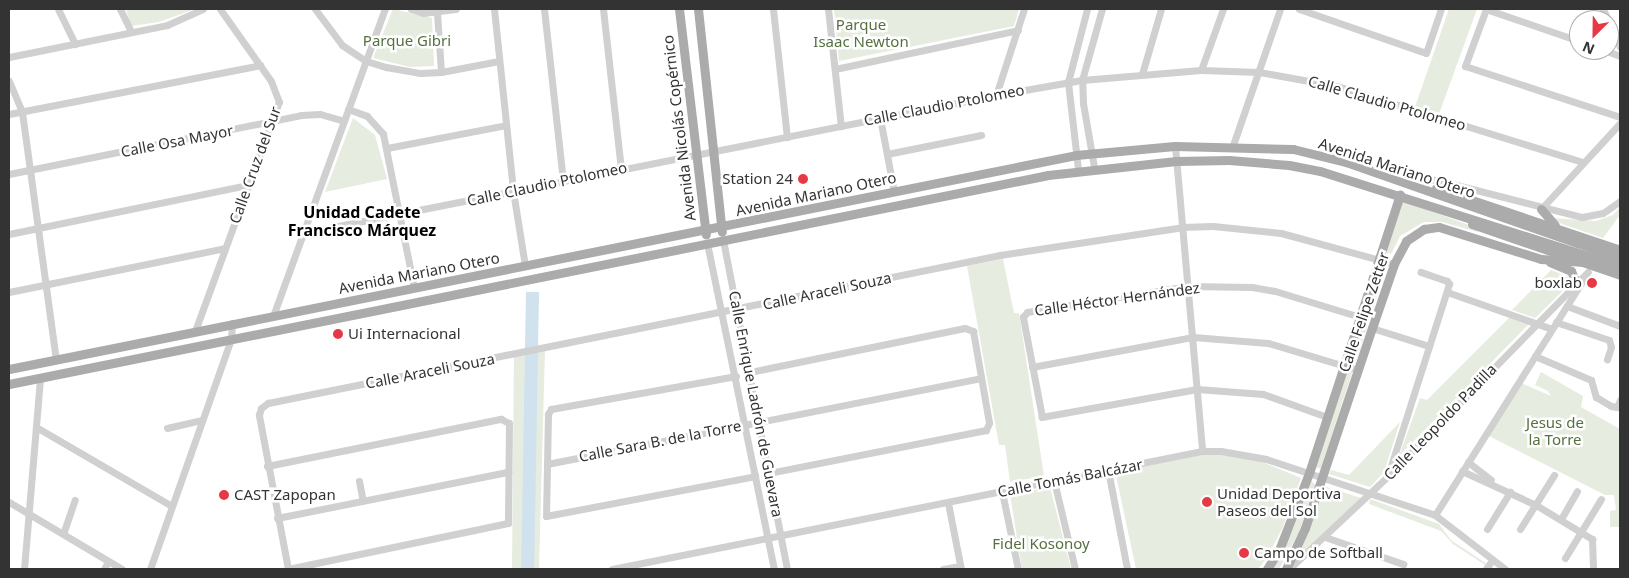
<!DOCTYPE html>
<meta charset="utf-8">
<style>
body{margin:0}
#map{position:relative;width:1629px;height:578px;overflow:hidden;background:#fff;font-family:"Noto Sans",sans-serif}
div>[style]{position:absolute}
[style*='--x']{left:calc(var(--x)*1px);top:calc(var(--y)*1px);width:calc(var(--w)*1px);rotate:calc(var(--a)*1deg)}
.green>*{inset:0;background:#e6ecdf;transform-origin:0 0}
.water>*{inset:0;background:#cfe2ee;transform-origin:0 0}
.minor>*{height:7px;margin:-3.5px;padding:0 3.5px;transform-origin:3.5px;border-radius:3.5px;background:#d0d0d0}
.major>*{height:9px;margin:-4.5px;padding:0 4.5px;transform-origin:4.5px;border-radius:4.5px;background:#ababab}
.dots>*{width:14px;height:14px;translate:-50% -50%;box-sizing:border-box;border:2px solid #fff;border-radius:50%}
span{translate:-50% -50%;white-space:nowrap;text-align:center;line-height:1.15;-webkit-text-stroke:5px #fff;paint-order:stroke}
.park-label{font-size:15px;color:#56703f}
.street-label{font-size:15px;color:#333}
.poi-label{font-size:15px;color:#333}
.right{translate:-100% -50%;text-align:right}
.left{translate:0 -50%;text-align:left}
.neighbourhood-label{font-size:16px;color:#000;font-weight:700}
.frame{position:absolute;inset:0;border:10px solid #333;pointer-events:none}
.north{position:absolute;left:1569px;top:10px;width:50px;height:50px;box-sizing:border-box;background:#fff;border:1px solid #adadad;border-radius:50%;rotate:203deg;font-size:14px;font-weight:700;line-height:20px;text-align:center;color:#333}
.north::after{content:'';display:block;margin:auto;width:18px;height:22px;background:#e63946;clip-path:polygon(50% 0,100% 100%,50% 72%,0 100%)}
</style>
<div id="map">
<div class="green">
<i style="clip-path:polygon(126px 9px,195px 9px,159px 22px,131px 26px)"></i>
<i style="clip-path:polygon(393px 9px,432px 18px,434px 66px,410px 67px,373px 58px)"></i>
<i style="clip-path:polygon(834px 9px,1019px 9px,1014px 26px,839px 61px)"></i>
<i style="clip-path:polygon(1449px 9px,1477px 9px,1439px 114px,1415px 107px)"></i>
<i style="clip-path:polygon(353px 118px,375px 135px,387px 179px,325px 192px)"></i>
<i style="clip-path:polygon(1403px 201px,1474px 227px,1478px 232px,1442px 222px,1424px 222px,1400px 236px,1391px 254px,1386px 252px)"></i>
<i style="clip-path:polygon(1620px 207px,1620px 215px,1603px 238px,1562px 224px,1552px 218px,1596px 221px,1613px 215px)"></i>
<i style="clip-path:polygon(1003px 259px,1014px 313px,1019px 313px,1044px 476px,1010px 482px,1005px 445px,999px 445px,967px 266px)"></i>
<i style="left:1381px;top:265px;width:6px;height:102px;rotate:18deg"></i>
<i style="clip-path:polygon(1551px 270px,1571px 278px,1571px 283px,1535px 318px,1512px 310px)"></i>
<i style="clip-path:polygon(1510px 317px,1530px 323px,1399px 456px,1420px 398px,1427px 400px)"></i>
<i style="clip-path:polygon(545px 350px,539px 569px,512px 569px,514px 354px)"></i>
<i style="left:1347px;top:369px;width:6px;height:103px;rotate:18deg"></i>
<i style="clip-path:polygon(1541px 372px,1583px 396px,1581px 407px,1620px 429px,1620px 527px,1610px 527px,1610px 511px,1616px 510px,1614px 495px,1605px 495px,1487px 435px,1519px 382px,1551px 396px,1548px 391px,1535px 385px)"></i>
<i style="clip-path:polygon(1400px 422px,1384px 472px,1370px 487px,1329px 474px,1331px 470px,1349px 475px)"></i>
<i style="clip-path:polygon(1202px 454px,1227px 455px,1260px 461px,1301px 478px,1282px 529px,1266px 559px,1258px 569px,1136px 569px,1115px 471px)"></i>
<i style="clip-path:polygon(1311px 481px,1316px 485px,1299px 532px,1279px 569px,1271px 569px,1293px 529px)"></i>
<i style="clip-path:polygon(1324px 486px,1361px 498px,1299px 557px,1296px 556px)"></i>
<i style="clip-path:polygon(1050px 487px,1071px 569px,1022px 569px,1010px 494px)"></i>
<i style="clip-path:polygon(1370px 499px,1439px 524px,1451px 540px,1487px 564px,1482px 569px,1485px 565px,1453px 544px,1441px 531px,1369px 504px)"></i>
</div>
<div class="water">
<i style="left:539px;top:292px;width:277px;height:13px;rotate:91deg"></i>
</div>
<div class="minor">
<i style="--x:58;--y:9;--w:39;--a:64"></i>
<i style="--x:120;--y:9;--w:25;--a:64"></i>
<i style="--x:315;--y:9;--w:45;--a:53.1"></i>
<i style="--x:342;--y:45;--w:29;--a:34"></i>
<i style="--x:366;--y:61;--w:21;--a:17"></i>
<i style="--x:386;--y:67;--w:35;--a:10"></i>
<i style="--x:420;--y:73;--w:21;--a:-3"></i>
<i style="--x:441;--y:72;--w:59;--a:-10.7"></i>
<i style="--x:411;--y:9;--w:13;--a:18"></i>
<i style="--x:423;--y:13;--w:33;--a:-7"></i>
<i style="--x:494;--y:9;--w:183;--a:84"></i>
<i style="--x:513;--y:191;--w:76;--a:80.9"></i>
<i style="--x:544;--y:9;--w:173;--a:83.7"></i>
<i style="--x:603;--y:9;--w:161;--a:83.6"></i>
<i style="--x:773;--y:9;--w:129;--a:83.8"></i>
<i style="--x:828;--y:9;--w:118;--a:83.7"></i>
<i style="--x:1299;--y:9;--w:134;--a:19.1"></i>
<i style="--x:1426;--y:53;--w:46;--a:-71.2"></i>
<i style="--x:1603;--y:9;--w:42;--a:65.9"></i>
<i style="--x:437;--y:13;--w:59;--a:86.1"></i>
<i style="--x:1579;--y:41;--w:98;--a:-161"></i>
<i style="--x:1486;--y:9;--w:61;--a:110.2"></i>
<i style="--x:1465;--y:66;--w:163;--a:18.2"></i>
<i style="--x:1604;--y:50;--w:17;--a:21"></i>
<i style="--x:9;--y:57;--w:161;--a:-11.4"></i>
<i style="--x:167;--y:25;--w:39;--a:-24"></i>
<i style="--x:835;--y:69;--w:187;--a:-12"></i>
<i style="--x:1201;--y:70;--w:65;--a:-70.2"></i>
<i style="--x:1142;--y:74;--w:68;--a:-73.7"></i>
<i style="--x:9;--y:81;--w:34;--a:67"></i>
<i style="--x:22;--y:112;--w:249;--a:82.2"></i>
<i style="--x:996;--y:95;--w:90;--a:-72"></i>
<i style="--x:348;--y:109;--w:20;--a:20"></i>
<i style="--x:367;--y:116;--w:24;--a:48"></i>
<i style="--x:383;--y:134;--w:157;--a:78.6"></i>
<i style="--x:9;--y:114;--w:256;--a:-11"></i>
<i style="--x:880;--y:118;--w:75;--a:79.3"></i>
<i style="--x:1233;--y:145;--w:144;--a:-70.9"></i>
<i style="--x:1175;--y:146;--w:306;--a:84.9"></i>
<i style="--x:387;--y:148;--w:121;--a:-10.9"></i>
<i style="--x:887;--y:154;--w:96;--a:-11.4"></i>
<i style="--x:1094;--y:167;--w:65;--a:-99.8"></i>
<i style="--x:1083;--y:103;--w:23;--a:-92"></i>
<i style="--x:1082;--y:80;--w:74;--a:-74.3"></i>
<i style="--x:1078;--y:169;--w:88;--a:-96.6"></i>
<i style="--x:1068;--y:82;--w:75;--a:-75.4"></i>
<i style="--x:9;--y:174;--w:298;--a:-11.4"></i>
<i style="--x:301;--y:115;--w:19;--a:-3"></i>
<i style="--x:320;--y:114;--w:25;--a:16"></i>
<i style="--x:1403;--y:177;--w:34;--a:5"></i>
<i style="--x:1437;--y:180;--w:150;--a:14.3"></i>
<i style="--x:1582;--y:217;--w:21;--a:-11"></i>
<i style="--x:1603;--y:213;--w:21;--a:-35"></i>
<i style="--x:1541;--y:209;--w:117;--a:-47.4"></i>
<i style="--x:303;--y:233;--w:707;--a:-11.26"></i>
<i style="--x:996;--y:95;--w:87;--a:-9.9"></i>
<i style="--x:1082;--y:80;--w:119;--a:-4.8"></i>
<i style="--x:1201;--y:70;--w:58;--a:2"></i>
<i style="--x:1259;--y:72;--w:79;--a:10.2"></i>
<i style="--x:1337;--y:86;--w:257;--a:17.2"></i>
<i style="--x:9;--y:234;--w:244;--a:-11.6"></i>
<i style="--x:723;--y:240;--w:335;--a:79"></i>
<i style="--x:707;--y:243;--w:333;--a:78.4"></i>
<i style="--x:9;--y:292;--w:220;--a:-11.5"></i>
<i style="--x:1447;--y:292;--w:111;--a:19.4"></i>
<i style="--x:1567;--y:306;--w:57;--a:20.7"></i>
<i style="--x:273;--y:316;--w:327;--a:-70"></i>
<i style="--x:1556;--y:322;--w:56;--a:18.8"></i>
<i style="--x:1609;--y:340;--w:7;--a:74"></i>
<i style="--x:1611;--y:347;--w:13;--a:108"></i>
<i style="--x:1372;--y:328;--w:60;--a:17.5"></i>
<i style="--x:195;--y:331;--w:244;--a:-69.9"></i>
<i style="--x:279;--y:102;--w:22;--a:-111"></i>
<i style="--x:271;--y:81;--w:88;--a:-125.3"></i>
<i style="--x:1535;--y:356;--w:61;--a:23.2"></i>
<i style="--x:1591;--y:380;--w:18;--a:74"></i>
<i style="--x:1596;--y:397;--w:17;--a:31"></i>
<i style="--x:1611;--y:406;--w:6;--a:9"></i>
<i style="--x:1617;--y:407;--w:8;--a:-67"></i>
<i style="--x:1032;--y:367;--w:164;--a:-10.6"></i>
<i style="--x:1193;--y:337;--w:75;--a:4.6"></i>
<i style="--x:1268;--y:343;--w:94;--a:16.7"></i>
<i style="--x:750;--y:372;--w:219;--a:-11.6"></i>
<i style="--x:965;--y:328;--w:9;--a:21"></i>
<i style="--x:973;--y:331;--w:93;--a:80.1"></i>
<i style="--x:989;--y:423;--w:8;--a:113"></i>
<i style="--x:986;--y:430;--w:222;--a:168.8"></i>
<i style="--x:736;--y:376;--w:188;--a:169.9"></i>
<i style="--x:551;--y:409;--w:6;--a:121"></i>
<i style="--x:548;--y:414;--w:102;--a:91.1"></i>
<i style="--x:546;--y:516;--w:213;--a:-10.8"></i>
<i style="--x:1327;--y:417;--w:68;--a:-160.2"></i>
<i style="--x:1263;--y:394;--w:66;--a:-175.7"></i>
<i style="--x:1197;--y:389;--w:158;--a:169.8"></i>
<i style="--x:1042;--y:417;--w:102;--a:-100.8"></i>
<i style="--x:1023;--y:317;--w:6;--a:-51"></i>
<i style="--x:1027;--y:312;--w:162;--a:-9.2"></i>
<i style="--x:1187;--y:286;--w:65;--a:0.9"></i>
<i style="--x:1252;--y:287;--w:23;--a:10"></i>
<i style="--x:1275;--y:291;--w:89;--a:17"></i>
<i style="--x:36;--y:427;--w:157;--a:30.2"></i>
<i style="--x:167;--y:428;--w:36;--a:-13"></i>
<i style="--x:1468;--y:462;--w:29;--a:38"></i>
<i style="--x:547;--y:464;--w:441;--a:-11.2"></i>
<i style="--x:267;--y:466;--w:239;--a:-11.4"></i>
<i style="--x:501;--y:419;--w:9;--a:27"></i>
<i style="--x:509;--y:423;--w:100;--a:90.6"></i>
<i style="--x:508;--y:523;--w:225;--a:168.2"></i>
<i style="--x:1108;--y:470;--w:101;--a:79.1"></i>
<i style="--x:1462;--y:471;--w:81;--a:24.7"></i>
<i style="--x:1536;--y:505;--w:66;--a:31.3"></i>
<i style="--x:1592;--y:539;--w:30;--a:88"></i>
<i style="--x:1388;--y:475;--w:201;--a:-72.3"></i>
<i style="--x:1449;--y:284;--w:4;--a:-124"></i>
<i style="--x:1447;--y:281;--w:28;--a:-161"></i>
<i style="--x:359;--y:481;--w:20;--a:79"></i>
<i style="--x:1054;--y:481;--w:90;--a:76.6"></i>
<i style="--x:1002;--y:492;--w:79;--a:78.3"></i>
<i style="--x:9;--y:502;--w:131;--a:30.7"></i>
<i style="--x:948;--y:503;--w:67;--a:78.9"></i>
<i style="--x:1435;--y:515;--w:280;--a:-57.8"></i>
<i style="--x:277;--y:518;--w:236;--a:-11.3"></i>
<i style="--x:1561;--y:519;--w:32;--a:-60"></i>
<i style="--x:1487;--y:529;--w:44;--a:-58.1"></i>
<i style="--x:1520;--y:529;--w:64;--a:-57.8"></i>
<i style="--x:63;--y:534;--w:36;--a:-71"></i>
<i style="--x:1325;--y:537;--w:83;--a:19.1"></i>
<i style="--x:1565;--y:558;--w:69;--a:-58.6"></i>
<i style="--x:24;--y:569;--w:192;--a:-85.2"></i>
<i style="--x:104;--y:569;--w:9;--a:-63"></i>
<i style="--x:150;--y:569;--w:244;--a:-70.6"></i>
<i style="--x:231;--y:339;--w:16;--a:-86"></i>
<i style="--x:288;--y:569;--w:157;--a:-100.7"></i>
<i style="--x:259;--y:415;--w:7;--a:-74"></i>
<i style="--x:261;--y:408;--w:9;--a:-36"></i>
<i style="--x:268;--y:403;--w:747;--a:-11.43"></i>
<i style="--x:1000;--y:255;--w:184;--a:-8.7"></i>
<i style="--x:1182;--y:227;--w:31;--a:-2"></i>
<i style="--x:1213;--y:226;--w:68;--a:5.9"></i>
<i style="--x:1281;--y:233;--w:117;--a:15.3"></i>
<i style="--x:612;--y:569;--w:602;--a:-11.31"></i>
<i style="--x:1202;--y:451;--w:19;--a:0"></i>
<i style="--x:1221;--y:451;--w:46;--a:10.1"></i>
<i style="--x:1266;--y:459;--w:178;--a:18.3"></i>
<i style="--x:1435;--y:515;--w:88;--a:37.6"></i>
<i style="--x:943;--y:569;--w:17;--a:-10"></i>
<i style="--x:1289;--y:569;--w:134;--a:-43.2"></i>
<i style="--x:1387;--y:477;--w:287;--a:-45.6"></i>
<i style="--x:1486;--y:569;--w:11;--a:-56"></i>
</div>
<div class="major">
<i style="--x:679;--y:9;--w:227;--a:83.2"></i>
<i style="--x:698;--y:9;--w:224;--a:83.9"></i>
<i style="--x:1436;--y:188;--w:194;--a:18.6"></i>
<i style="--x:1541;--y:209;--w:21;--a:49"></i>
<i style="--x:1472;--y:224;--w:157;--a:19"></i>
<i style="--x:1550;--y:262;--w:23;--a:23"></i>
<i style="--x:1571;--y:271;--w:12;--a:66"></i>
<i style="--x:9;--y:369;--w:1088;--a:-11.34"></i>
<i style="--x:1076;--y:155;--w:99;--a:-5.2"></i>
<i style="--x:1175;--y:146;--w:118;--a:1.5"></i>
<i style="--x:1293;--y:149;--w:55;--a:13.8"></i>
<i style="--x:1346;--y:162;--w:290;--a:19.3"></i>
<i style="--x:9;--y:384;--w:1060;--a:-11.37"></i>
<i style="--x:1048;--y:175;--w:129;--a:-6.2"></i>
<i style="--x:1176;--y:161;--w:53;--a:-1.1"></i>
<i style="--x:1229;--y:160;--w:60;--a:4.8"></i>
<i style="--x:1289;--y:165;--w:32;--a:11"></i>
<i style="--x:1320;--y:171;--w:315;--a:17.6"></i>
<i style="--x:1267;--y:569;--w:22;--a:-58"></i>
<i style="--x:1279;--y:550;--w:83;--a:-68.7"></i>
<i style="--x:1309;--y:473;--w:293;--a:-71.9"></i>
<i style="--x:1286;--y:569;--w:45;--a:-65.1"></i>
<i style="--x:1305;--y:528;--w:211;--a:-71.5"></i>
<i style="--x:1372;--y:328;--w:68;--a:-71"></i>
<i style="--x:1394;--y:264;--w:26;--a:-62"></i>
<i style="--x:1406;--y:241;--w:22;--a:-34"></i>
<i style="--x:1424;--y:229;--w:15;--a:-8"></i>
<i style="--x:1439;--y:227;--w:107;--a:17.4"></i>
<i style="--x:1541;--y:259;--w:43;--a:4"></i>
</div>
<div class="dots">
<i style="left:803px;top:179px;background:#e63946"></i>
<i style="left:1592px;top:283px;background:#e63946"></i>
<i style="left:338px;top:334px;background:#e63946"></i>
<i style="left:224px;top:495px;background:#e63946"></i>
<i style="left:1207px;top:502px;background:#e63946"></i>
<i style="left:1244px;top:553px;background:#e63946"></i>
</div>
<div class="park-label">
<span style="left:861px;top:33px">Parque<br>Isaac Newton</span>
<span style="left:407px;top:41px">Parque Gibri</span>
<span style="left:1555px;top:431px">Jesus de<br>la Torre</span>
<span style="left:1041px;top:544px">Fidel Kosonoy</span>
</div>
<div class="street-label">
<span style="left:1387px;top:103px;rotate:16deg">Calle Claudio Ptolomeo</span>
<span style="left:944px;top:105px;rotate:-11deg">Calle Claudio Ptolomeo</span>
<span style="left:679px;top:128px;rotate:-97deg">Avenida Nicolás Copérnico</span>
<span style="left:177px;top:141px;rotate:-11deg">Calle Osa Mayor</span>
<span style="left:255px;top:165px;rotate:-70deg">Calle Cruz del Sur</span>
<span style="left:1397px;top:168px;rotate:18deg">Avenida Mariano Otero</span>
<span style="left:547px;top:184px;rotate:-12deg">Calle Claudio Ptolomeo</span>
<span style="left:816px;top:194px;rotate:-12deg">Avenida Mariano Otero</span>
<span style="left:419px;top:273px;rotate:-11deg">Avenida Mariano Otero</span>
<span style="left:827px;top:291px;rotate:-12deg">Calle Araceli Souza</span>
<span style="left:1117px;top:299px;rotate:-8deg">Calle Héctor Hernández</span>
<span style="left:1364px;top:312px;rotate:-71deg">Calle Felipe Zetter</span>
<span style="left:430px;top:371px;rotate:-11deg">Calle Araceli Souza</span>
<span style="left:756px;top:404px;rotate:79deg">Calle Enrique Ladrón de Guevara</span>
<span style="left:1440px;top:422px;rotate:-46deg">Calle Leopoldo Padilla</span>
<span style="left:660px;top:441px;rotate:-11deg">Calle Sara B. de la Torre</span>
<span style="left:1070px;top:478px;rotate:-11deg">Calle Tomás Balcázar</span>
</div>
<div class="poi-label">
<span class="right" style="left:793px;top:179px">Station 24</span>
<span class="right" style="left:1582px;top:283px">boxlab</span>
<span class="left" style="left:348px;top:334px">Ui Internacional</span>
<span class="left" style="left:1217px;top:502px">Unidad Deportiva<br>Paseos del Sol</span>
<span class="left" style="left:234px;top:495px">CAST Zapopan</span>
<span class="left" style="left:1254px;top:553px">Campo de Softball</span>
</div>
<div class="neighbourhood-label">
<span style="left:362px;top:221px">Unidad Cadete<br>Francisco Márquez</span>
</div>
<div class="frame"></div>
<div class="north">N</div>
</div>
